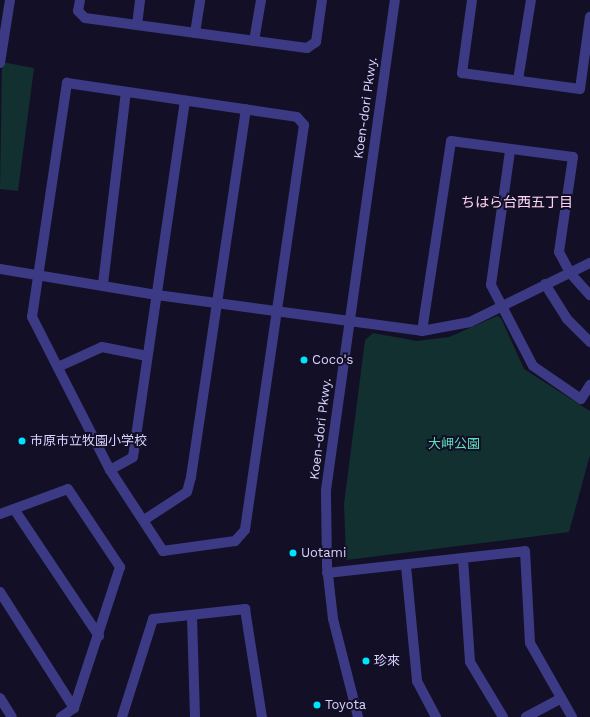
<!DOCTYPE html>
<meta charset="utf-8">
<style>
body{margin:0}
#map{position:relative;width:590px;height:717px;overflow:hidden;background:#130f26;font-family:"Work Sans","Noto Sans JP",sans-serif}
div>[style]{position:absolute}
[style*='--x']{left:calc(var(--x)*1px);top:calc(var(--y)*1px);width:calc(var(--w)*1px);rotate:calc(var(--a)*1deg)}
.green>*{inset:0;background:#12302f}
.minor>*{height:10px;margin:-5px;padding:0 5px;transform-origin:5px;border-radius:5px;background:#3d3a85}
.tertiary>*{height:10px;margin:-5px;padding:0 5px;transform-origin:5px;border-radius:5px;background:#3d3a85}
.dots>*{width:11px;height:11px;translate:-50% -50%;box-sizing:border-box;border:2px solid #130f26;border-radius:50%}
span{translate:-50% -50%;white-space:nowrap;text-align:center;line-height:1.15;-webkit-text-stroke:4px #130f26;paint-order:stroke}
.street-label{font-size:13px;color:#d9d4ff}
.poi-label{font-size:13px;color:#d9d4ff}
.left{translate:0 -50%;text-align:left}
.park-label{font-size:13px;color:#5fe0c0}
.neighbourhood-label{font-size:14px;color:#ffd6f0}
</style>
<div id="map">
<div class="green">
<i style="clip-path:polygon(2px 62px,34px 68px,18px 191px,0 189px)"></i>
<i style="clip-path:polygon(497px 316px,501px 318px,524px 369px,590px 411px,590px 455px,569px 532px,346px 560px,344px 504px,365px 340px,373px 333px,417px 341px,449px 337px)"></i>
</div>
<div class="minor">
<i style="--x:80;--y:0;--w:11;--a:100"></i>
<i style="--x:78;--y:11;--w:10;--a:45"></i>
<i style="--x:85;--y:18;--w:224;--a:7.7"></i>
<i style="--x:307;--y:48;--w:11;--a:-34"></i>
<i style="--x:316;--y:42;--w:42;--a:-81.9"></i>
<i style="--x:472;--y:0;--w:74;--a:97.8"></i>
<i style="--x:462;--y:73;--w:119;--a:7.7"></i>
<i style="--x:580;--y:89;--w:73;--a:-82.1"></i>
<i style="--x:137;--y:25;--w:25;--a:-83"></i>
<i style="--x:195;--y:33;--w:33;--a:-81"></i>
<i style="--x:254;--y:41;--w:42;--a:-80.3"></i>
<i style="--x:0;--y:63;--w:64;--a:-81"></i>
<i style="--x:518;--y:80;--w:81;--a:-80.8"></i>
<i style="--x:67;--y:83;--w:232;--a:8.4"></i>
<i style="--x:297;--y:117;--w:11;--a:49"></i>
<i style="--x:304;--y:125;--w:409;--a:98.3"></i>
<i style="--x:245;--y:530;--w:15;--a:132"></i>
<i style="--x:235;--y:541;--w:73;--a:172.1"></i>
<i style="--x:163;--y:551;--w:97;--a:-123.2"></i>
<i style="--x:110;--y:470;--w:172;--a:-117"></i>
<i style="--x:32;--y:317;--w:237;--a:-81.5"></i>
<i style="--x:510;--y:151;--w:135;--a:98.1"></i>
<i style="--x:491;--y:285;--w:91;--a:62.6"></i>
<i style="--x:533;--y:366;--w:58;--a:34.5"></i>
<i style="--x:581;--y:399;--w:17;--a:-57"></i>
<i style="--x:103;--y:284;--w:193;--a:-83.2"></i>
<i style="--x:545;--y:284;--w:41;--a:57.8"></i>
<i style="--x:567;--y:319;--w:33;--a:45"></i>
<i style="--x:422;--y:331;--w:192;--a:-81.3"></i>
<i style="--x:451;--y:141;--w:123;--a:7.5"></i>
<i style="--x:573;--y:157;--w:96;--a:98.4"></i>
<i style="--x:559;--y:252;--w:24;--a:62"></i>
<i style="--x:570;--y:273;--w:30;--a:48"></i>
<i style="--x:58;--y:367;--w:48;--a:-24.4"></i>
<i style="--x:102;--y:347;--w:46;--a:11.3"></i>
<i style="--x:110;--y:470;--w:26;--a:-29"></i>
<i style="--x:133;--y:457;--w:359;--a:-81.7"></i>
<i style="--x:14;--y:509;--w:153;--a:56.2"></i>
<i style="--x:0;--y:514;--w:72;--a:-20.2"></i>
<i style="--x:68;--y:489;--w:94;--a:56.3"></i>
<i style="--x:120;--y:567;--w:148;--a:108.1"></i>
<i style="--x:74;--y:708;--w:16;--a:145"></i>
<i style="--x:144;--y:520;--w:51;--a:-33.1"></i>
<i style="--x:187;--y:492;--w:16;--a:-75"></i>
<i style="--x:191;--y:477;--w:372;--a:-81.5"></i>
<i style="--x:463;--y:559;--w:103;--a:86.1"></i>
<i style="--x:470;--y:662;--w:64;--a:59"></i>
<i style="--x:406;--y:566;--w:116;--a:84.5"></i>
<i style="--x:417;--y:681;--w:41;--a:62.2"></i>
<i style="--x:327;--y:573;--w:199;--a:-6.3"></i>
<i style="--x:525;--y:551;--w:92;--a:86.9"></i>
<i style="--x:530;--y:643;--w:85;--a:60.4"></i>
<i style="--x:0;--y:592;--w:138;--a:57.5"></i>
<i style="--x:192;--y:616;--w:101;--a:88.3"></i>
<i style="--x:0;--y:698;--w:22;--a:58"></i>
<i style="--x:122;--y:717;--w:103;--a:-72.4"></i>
<i style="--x:153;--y:619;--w:93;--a:-6.2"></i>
<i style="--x:245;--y:609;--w:109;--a:81.1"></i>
<i style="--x:526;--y:717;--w:40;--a:-28"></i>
</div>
<div class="tertiary">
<i style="--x:0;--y:269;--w:159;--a:9.4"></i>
<i style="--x:157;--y:295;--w:267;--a:7.7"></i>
<i style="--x:422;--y:331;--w:49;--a:-10.6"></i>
<i style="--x:470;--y:322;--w:134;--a:-26.2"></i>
<i style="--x:358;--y:717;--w:101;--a:-104.3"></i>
<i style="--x:333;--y:619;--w:53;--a:-96.5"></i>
<i style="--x:327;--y:566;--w:76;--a:-90.8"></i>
<i style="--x:326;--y:490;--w:495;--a:-82"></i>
</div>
<div class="dots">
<i style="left:304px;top:360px;background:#00e5ff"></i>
<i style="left:22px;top:441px;background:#00e5ff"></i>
<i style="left:293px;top:553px;background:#00e5ff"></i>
<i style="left:366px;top:661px;background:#00e5ff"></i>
<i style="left:317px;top:705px;background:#00e5ff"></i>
</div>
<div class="street-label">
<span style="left:366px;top:108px;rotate:-82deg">Koen-dori Pkwy.</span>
<span style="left:321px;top:429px;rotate:-83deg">Koen-dori Pkwy.</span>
</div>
<div class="poi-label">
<span class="left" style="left:312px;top:360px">Coco's</span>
<span class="left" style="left:30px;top:441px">市原市立牧園小学校</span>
<span class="left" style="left:301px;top:553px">Uotami</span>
<span class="left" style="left:374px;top:661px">珍來</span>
<span class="left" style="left:325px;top:705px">Toyota</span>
</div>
<div class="park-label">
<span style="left:454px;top:444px">大岬公園</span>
</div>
<div class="neighbourhood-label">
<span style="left:517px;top:202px">ちはら台西五丁目</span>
</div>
</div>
